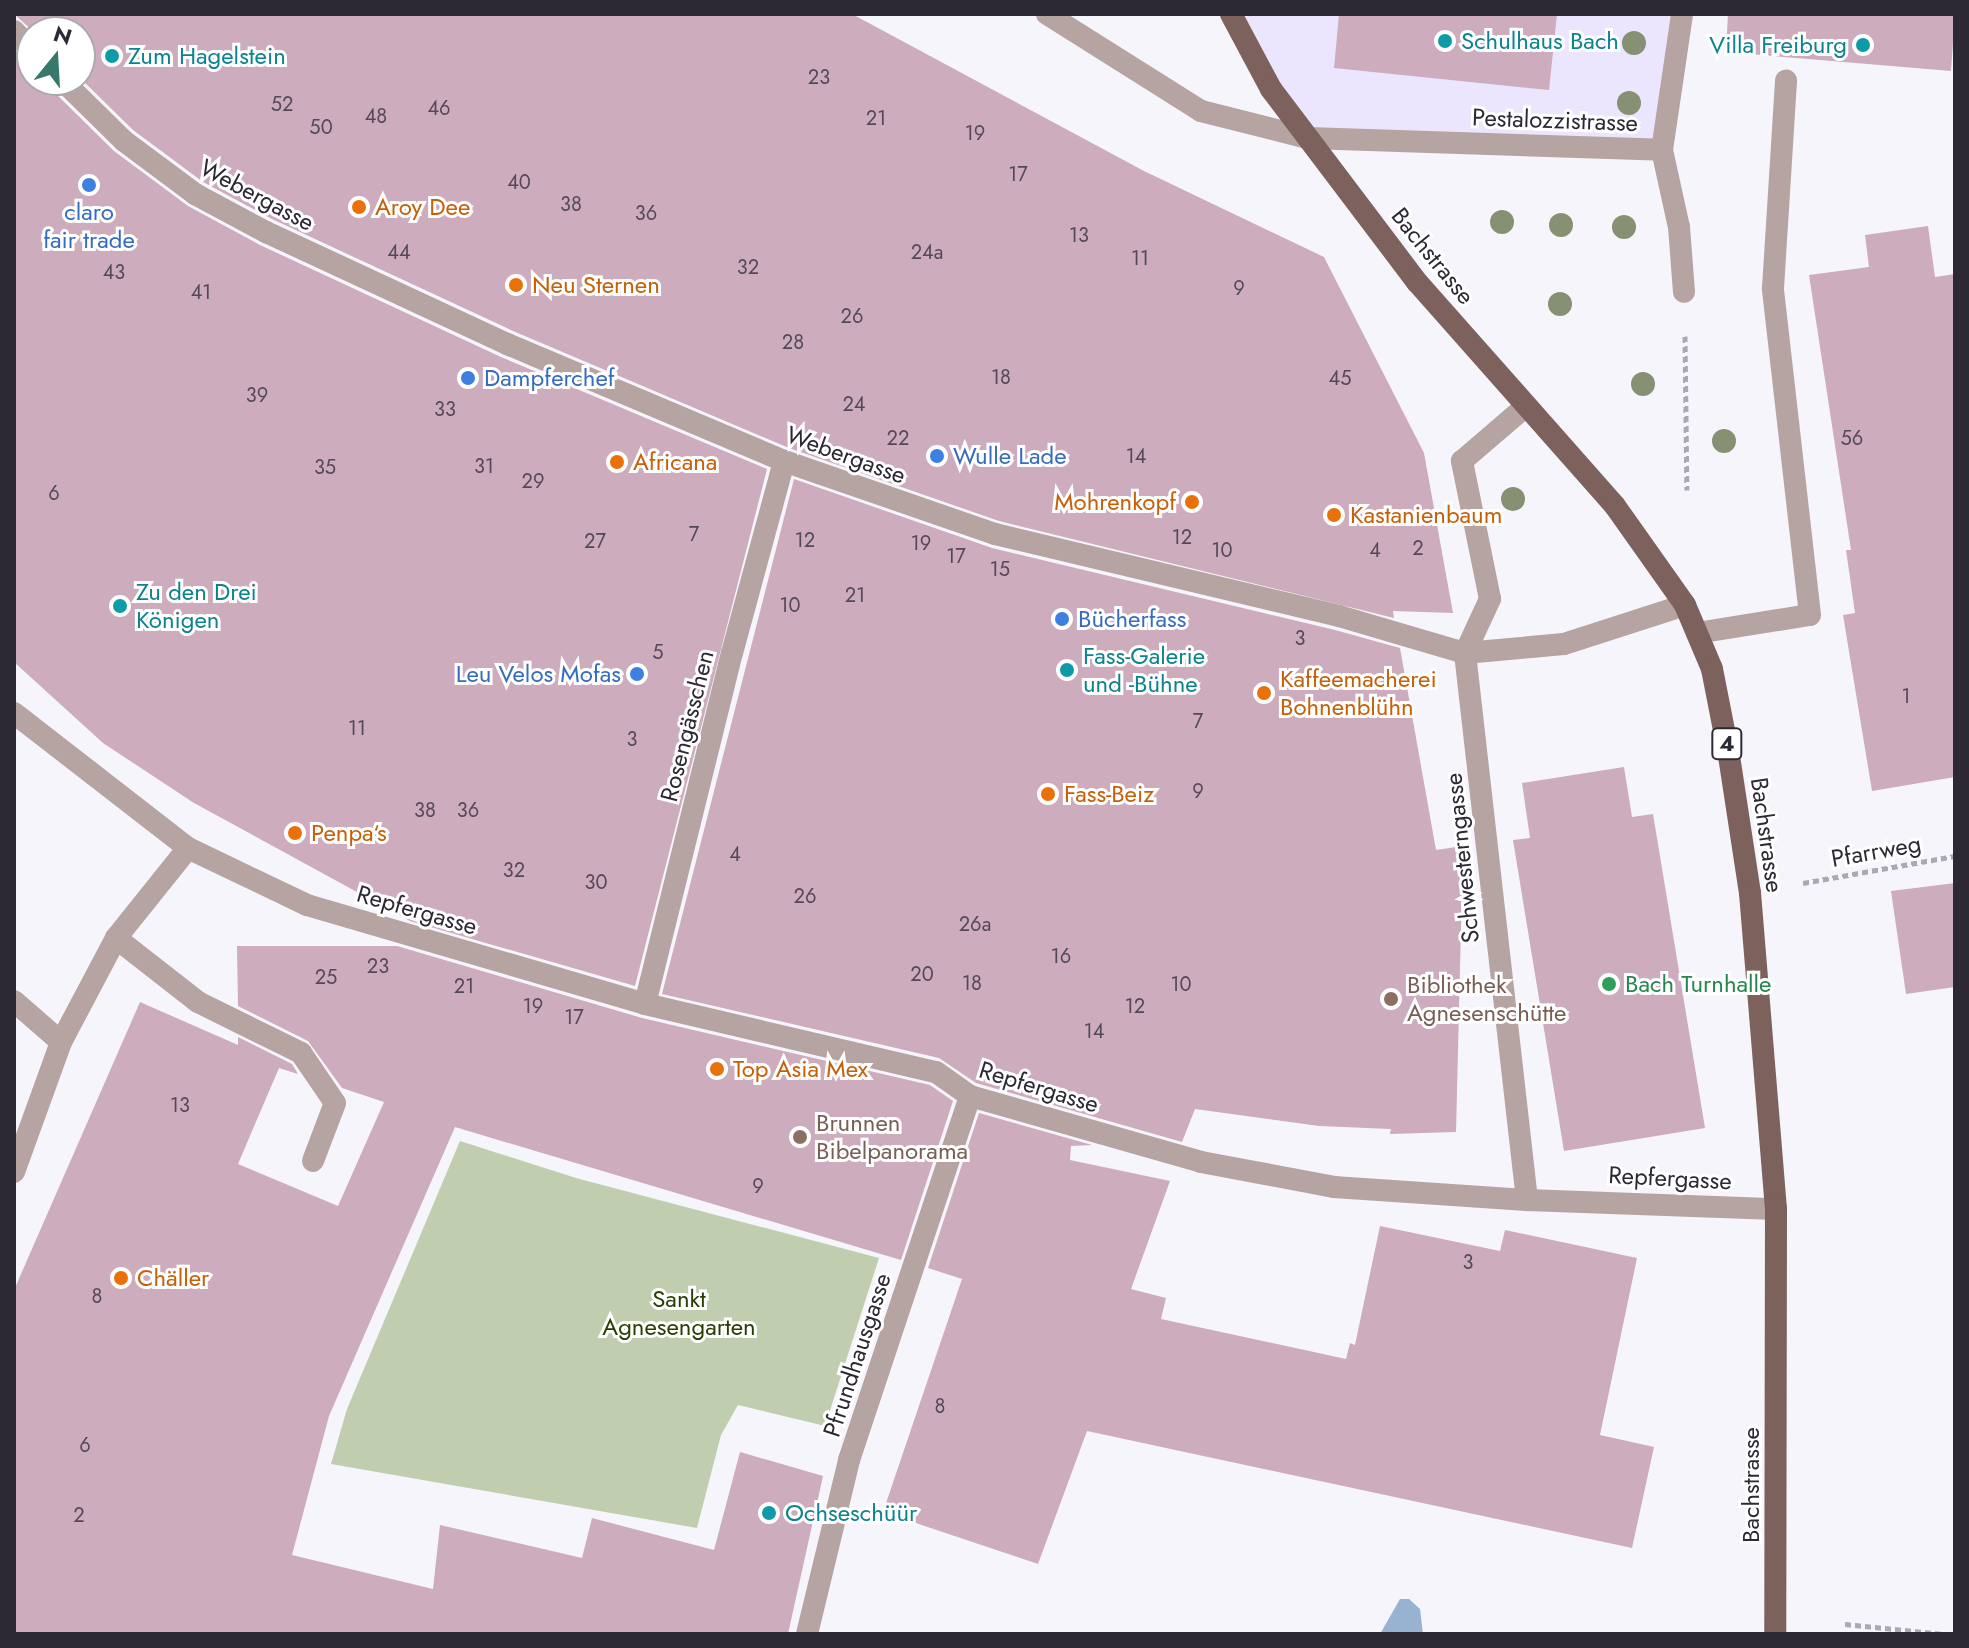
<!DOCTYPE html>
<meta charset="utf-8">
<style>
body{margin:0}
#map{position:relative;width:1969px;height:1648px;overflow:hidden;background:#f6f5fb;font-family:Jost,sans-serif}
div>[style]{position:absolute}
[style*='--x']{left:calc(var(--x)*1px);top:calc(var(--y)*1px);width:calc(var(--w)*1px);rotate:calc(var(--a)*1deg)}
.built>*{inset:0;background:#ebe5fd}
.green>*{inset:0;background:#c0ceaf}
.water>*{inset:0;background:#98b3d2}
.building>*{inset:0;background:#cdacbd}
.path>*{height:5px;margin-top:-2.5px;transform-origin:0;background:repeating-linear-gradient(90deg,#aaa8b1 0 6px,transparent 0 10px)}
.service>*{height:22px;margin:-11px;padding:0 11px;transform-origin:11px;border-radius:11px;background:#b5a4a1}
.pedestrian>*{height:22px;margin:-11px;padding:0 11px;transform-origin:11px;border-radius:11px;background:#b5a4a1}
.minor>*{height:22px;margin:-11px;padding:0 11px;transform-origin:11px;border-radius:11px;background:#b5a4a1}
.primary>*{height:22px;margin:-11px;padding:0 11px;transform-origin:11px;border-radius:11px;background:#7d615c}
.trees>*{width:24px;height:24px;margin:-12px;border-radius:50%;background:#869072}
.dots>*{width:22px;height:22px;translate:-50% -50%;box-sizing:border-box;border:4px solid #fff;border-radius:50%}
span{translate:-50% -50%;white-space:nowrap;text-align:center;line-height:1.15;-webkit-text-stroke:6px #fff;paint-order:stroke}
.number-label{font-size:20px;color:#544a57}
.number-label span{-webkit-text-stroke-width:0}
.shield-label span{padding:2px 6px;background:#fff;border:2px solid;border-radius:6px;-webkit-text-stroke-width:0}
.shield-label{font-size:22px;color:#2c2935;font-weight:700}
.culture-label{font-size:24px;color:#0d838f}
.left{translate:0 -50%;text-align:left}
.right{translate:-100% -50%;text-align:right}
.street-label{font-size:24px;color:#2c2935}
.food-label{font-size:24px;color:#c56008}
.shop-label{font-size:24px;color:#366cbe}
.leisure-label{font-size:24px;color:#27864d}
.education-label{font-size:24px;color:#785e54}
.park-label{font-size:24px;color:#2a3e02}
.frame{position:absolute;inset:0;border:16px solid #2c2935;pointer-events:none}
.north{position:absolute;left:16px;top:16px;width:80px;height:80px;box-sizing:border-box;background:#fff;border:2px solid #aba9ae;border-radius:50%;rotate:18deg;font-size:22px;font-weight:700;line-height:32px;text-align:center;color:#2c2935}
.north::after{content:'';display:block;margin:auto;width:28px;height:36px;background:#377969;clip-path:polygon(50% 0,100% 100%,50% 72%,0 100%)}
</style>
<div id="map">
<div class="built">
<i style="clip-path:polygon(1231px 14px,1682px 14px,1662px 150px,1308px 138px)"></i>
</div>
<div class="green">
<i style="clip-path:polygon(460px 1141px,576px 1178px,879px 1258px,825px 1426px,738px 1405px,721px 1435px,697px 1528px,331px 1464px,347px 1409px)"></i>
</div>
<div class="water">
<i style="clip-path:polygon(1400px 1599px,1409px 1599px,1420px 1609px,1423px 1634px,1380px 1634px)"></i>
</div>
<div class="building">
<i style="clip-path:polygon(14px 14px,852px 14px,1144px 171px,1324px 257px,1424px 453px,1453px 613px,1393px 611px,1394px 618px,999px 521px,789px 448px,513px 331px,272px 219px,203px 182px,133px 130px,80px 78px,80px 32px,34px 32px)"></i>
<i style="clip-path:polygon(1339px 14px,1557px 14px,1549px 90px,1334px 68px)"></i>
<i style="clip-path:polygon(1728px 14px,1955px 14px,1951px 71px,1726px 52px)"></i>
<i style="clip-path:polygon(14px 51px,32px 64px,32px 80px,48px 80px,52px 90px,114px 151px,188px 206px,260px 245px,501px 357px,767px 469px,635px 986px,410px 921px,194px 803px,103px 743px,14px 662px)"></i>
<i style="clip-path:polygon(1928px 226px,1935px 277px,1955px 274px,1955px 777px,1872px 791px,1843px 615px,1855px 613px,1846px 550px,1851px 550px,1809px 275px,1869px 267px,1865px 235px)"></i>
<i style="clip-path:polygon(794px 479px,992px 548px,1335px 630px,1400px 648px,1436px 850px,1463px 846px,1456px 1132px,1390px 1134px,1391px 1129px,1319px 1126px,1195px 1109px,1182px 1142px,976px 1083px,939px 1058px,662px 994px)"></i>
<i style="clip-path:polygon(1624px 767px,1632px 817px,1653px 814px,1705px 1128px,1564px 1151px,1513px 840px,1530px 838px,1522px 783px)"></i>
<i style="clip-path:polygon(1955px 883px,1955px 987px,1906px 994px,1891px 891px)"></i>
<i style="clip-path:polygon(237px 946px,397px 946px,642px 1018px,930px 1085px,953px 1101px,901px 1260px,455px 1127px,329px 1416px,292px 1555px,433px 1589px,440px 1525px,582px 1558px,592px 1518px,714px 1550px,740px 1452px,823px 1476px,788px 1634px,14px 1634px,14px 1290px,140px 1002px,238px 1045px,238px 1037px,292px 1064px,298px 1074px,279px 1068px,238px 1164px,338px 1206px,384px 1102px,342px 1088px,308px 1041px,238px 1006px)"></i>
<i style="clip-path:polygon(979px 1113px,1092px 1145px,1071px 1146px,1070px 1160px,1170px 1181px,1131px 1289px,1166px 1298px,1161px 1319px,1346px 1359px,1350px 1343px,1355px 1345px,1380px 1226px,1500px 1251px,1505px 1230px,1637px 1258px,1600px 1435px,1654px 1447px,1632px 1548px,1087px 1431px,1038px 1564px,883px 1512px,962px 1279px,928px 1268px)"></i>
</div>
<div class="path">
<i style="--x:1685;--y:336;--w:154;--a:89.3"></i>
<i style="--x:1803;--y:883;--w:154;--a:-10.1"></i>
<i style="--x:1845;--y:1624;--w:99;--a:5.8"></i>
</div>
<div class="service">
<i style="--x:1662;--y:150;--w:79;--a:77.6"></i>
<i style="--x:1679;--y:227;--w:65;--a:85.6"></i>
<i style="--x:1697;--y:633;--w:114;--a:-9.1"></i>
<i style="--x:1810;--y:615;--w:329;--a:-96.5"></i>
<i style="--x:1773;--y:288;--w:208;--a:-86.4"></i>
<i style="--x:116;--y:938;--w:104;--a:38"></i>
<i style="--x:198;--y:1002;--w:115;--a:26.3"></i>
<i style="--x:301;--y:1053;--w:60;--a:55.8"></i>
<i style="--x:335;--y:1103;--w:62;--a:110.8"></i>
</div>
<div class="pedestrian">
<i style="--x:14;--y:31;--w:26;--a:47"></i>
<i style="--x:62;--y:80;--w:87;--a:44.5"></i>
<i style="--x:124;--y:141;--w:89;--a:36.7"></i>
<i style="--x:195;--y:194;--w:81;--a:28.2"></i>
<i style="--x:266;--y:232;--w:266;--a:24.9"></i>
<i style="--x:507;--y:344;--w:301;--a:22.9"></i>
<i style="--x:784;--y:461;--w:223;--a:19.1"></i>
<i style="--x:995;--y:534;--w:354;--a:13.4"></i>
<i style="--x:1339;--y:616;--w:131;--a:16.4"></i>
<i style="--x:1465;--y:653;--w:60;--a:-65.2"></i>
<i style="--x:1490;--y:599;--w:141;--a:-101.5"></i>
<i style="--x:1462;--y:461;--w:84;--a:-40.7"></i>
<i style="--x:645;--y:1004;--w:362;--a:-76.1"></i>
<i style="--x:732;--y:653;--w:199;--a:-74.8"></i>
</div>
<div class="minor">
<i style="--x:1047;--y:14;--w:182;--a:32.2"></i>
<i style="--x:1201;--y:111;--w:110;--a:14.2"></i>
<i style="--x:1308;--y:138;--w:354;--a:1.9"></i>
<i style="--x:1662;--y:150;--w:137;--a:-81.6"></i>
<i style="--x:14;--y:713;--w:220;--a:37.8"></i>
<i style="--x:188;--y:848;--w:132;--a:25.6"></i>
<i style="--x:307;--y:905;--w:352;--a:16.3"></i>
<i style="--x:645;--y:1004;--w:299;--a:13.2"></i>
<i style="--x:936;--y:1072;--w:42;--a:35.2"></i>
<i style="--x:970;--y:1096;--w:240;--a:15.9"></i>
<i style="--x:1201;--y:1162;--w:135;--a:10.6"></i>
<i style="--x:1334;--y:1187;--w:193;--a:3.9"></i>
<i style="--x:1527;--y:1200;--w:249;--a:2.1"></i>
<i style="--x:14;--y:1001;--w:62;--a:41.1"></i>
<i style="--x:61;--y:1042;--w:118;--a:-62.1"></i>
<i style="--x:116;--y:938;--w:115;--a:-51.3"></i>
<i style="--x:14;--y:1172;--w:138;--a:-70.1"></i>
<i style="--x:1527;--y:1200;--w:551;--a:-96.47"></i>
<i style="--x:1465;--y:653;--w:99;--a:-5.2"></i>
<i style="--x:1564;--y:644;--w:127;--a:-17.9"></i>
<i style="--x:807;--y:1634;--w:179;--a:-76.4"></i>
<i style="--x:849;--y:1460;--w:384;--a:-71.6"></i>
</div>
<div class="primary">
<i style="--x:1231;--y:14;--w:85;--a:61.9"></i>
<i style="--x:1271;--y:89;--w:242;--a:52.9"></i>
<i style="--x:1417;--y:282;--w:299;--a:48.5"></i>
<i style="--x:1615;--y:506;--w:121;--a:54.7"></i>
<i style="--x:1685;--y:605;--w:69;--a:67.1"></i>
<i style="--x:1712;--y:669;--w:89;--a:78.9"></i>
<i style="--x:1729;--y:756;--w:139;--a:81.3"></i>
<i style="--x:1750;--y:893;--w:317;--a:85.3"></i>
<i style="--x:1776;--y:1209;--w:425;--a:90.1"></i>
</div>
<div class="trees">
<i style="left:1634px;top:43px"></i>
<i style="left:1629px;top:103px"></i>
<i style="left:1502px;top:222px"></i>
<i style="left:1561px;top:225px"></i>
<i style="left:1624px;top:227px"></i>
<i style="left:1560px;top:304px"></i>
<i style="left:1643px;top:384px"></i>
<i style="left:1724px;top:441px"></i>
<i style="left:1513px;top:499px"></i>
</div>
<div class="dots">
<i style="left:1445px;top:41px;background:#0f9aa8"></i>
<i style="left:1863px;top:45px;background:#0f9aa8"></i>
<i style="left:112px;top:56px;background:#0f9aa8"></i>
<i style="left:89px;top:185px;background:#3f7fe0"></i>
<i style="left:359px;top:207px;background:#e8710a"></i>
<i style="left:516px;top:285px;background:#e8710a"></i>
<i style="left:468px;top:378px;background:#3f7fe0"></i>
<i style="left:937px;top:456px;background:#3f7fe0"></i>
<i style="left:617px;top:462px;background:#e8710a"></i>
<i style="left:1192px;top:502px;background:#e8710a"></i>
<i style="left:1334px;top:515px;background:#e8710a"></i>
<i style="left:120px;top:606px;background:#0f9aa8"></i>
<i style="left:1062px;top:619px;background:#3f7fe0"></i>
<i style="left:1067px;top:670px;background:#0f9aa8"></i>
<i style="left:637px;top:674px;background:#3f7fe0"></i>
<i style="left:1264px;top:693px;background:#e8710a"></i>
<i style="left:1048px;top:794px;background:#e8710a"></i>
<i style="left:295px;top:833px;background:#e8710a"></i>
<i style="left:1609px;top:984px;background:#2e9e5b"></i>
<i style="left:1391px;top:999px;background:#8d6e63"></i>
<i style="left:717px;top:1069px;background:#e8710a"></i>
<i style="left:800px;top:1137px;background:#8d6e63"></i>
<i style="left:121px;top:1278px;background:#e8710a"></i>
<i style="left:769px;top:1513px;background:#0f9aa8"></i>
</div>
<div class="number-label">
<span style="left:819px;top:77px">23</span>
<span style="left:282px;top:104px">52</span>
<span style="left:439px;top:108px">46</span>
<span style="left:376px;top:116px">48</span>
<span style="left:876px;top:118px">21</span>
<span style="left:321px;top:127px">50</span>
<span style="left:975px;top:133px">19</span>
<span style="left:1018px;top:174px">17</span>
<span style="left:519px;top:182px">40</span>
<span style="left:571px;top:204px">38</span>
<span style="left:646px;top:213px">36</span>
<span style="left:1079px;top:235px">13</span>
<span style="left:399px;top:252px">44</span>
<span style="left:927px;top:252px">24a</span>
<span style="left:1140px;top:258px">11</span>
<span style="left:748px;top:267px">32</span>
<span style="left:114px;top:272px">43</span>
<span style="left:1239px;top:288px">9</span>
<span style="left:201px;top:292px">41</span>
<span style="left:852px;top:316px">26</span>
<span style="left:793px;top:342px">28</span>
<span style="left:1001px;top:377px">18</span>
<span style="left:1340px;top:378px">45</span>
<span style="left:257px;top:395px">39</span>
<span style="left:854px;top:404px">24</span>
<span style="left:445px;top:409px">33</span>
<span style="left:898px;top:438px">22</span>
<span style="left:1852px;top:438px">56</span>
<span style="left:1136px;top:456px">14</span>
<span style="left:484px;top:466px">31</span>
<span style="left:325px;top:467px">35</span>
<span style="left:533px;top:481px">29</span>
<span style="left:54px;top:493px">6</span>
<span style="left:694px;top:534px">7</span>
<span style="left:1182px;top:537px">12</span>
<span style="left:805px;top:540px">12</span>
<span style="left:595px;top:541px">27</span>
<span style="left:921px;top:543px">19</span>
<span style="left:1418px;top:548px">2</span>
<span style="left:1222px;top:550px">10</span>
<span style="left:1375px;top:550px">4</span>
<span style="left:956px;top:556px">17</span>
<span style="left:1000px;top:569px">15</span>
<span style="left:855px;top:595px">21</span>
<span style="left:790px;top:605px">10</span>
<span style="left:1300px;top:638px">3</span>
<span style="left:658px;top:652px">5</span>
<span style="left:1906px;top:696px">1</span>
<span style="left:1198px;top:721px">7</span>
<span style="left:357px;top:728px">11</span>
<span style="left:632px;top:739px">3</span>
<span style="left:1198px;top:791px">9</span>
<span style="left:425px;top:810px">38</span>
<span style="left:468px;top:810px">36</span>
<span style="left:735px;top:854px">4</span>
<span style="left:514px;top:870px">32</span>
<span style="left:596px;top:882px">30</span>
<span style="left:805px;top:896px">26</span>
<span style="left:975px;top:924px">26a</span>
<span style="left:1061px;top:956px">16</span>
<span style="left:378px;top:966px">23</span>
<span style="left:922px;top:974px">20</span>
<span style="left:326px;top:977px">25</span>
<span style="left:972px;top:983px">18</span>
<span style="left:1181px;top:984px">10</span>
<span style="left:464px;top:986px">21</span>
<span style="left:533px;top:1006px">19</span>
<span style="left:1135px;top:1006px">12</span>
<span style="left:574px;top:1017px">17</span>
<span style="left:1094px;top:1031px">14</span>
<span style="left:180px;top:1105px">13</span>
<span style="left:758px;top:1186px">9</span>
<span style="left:1468px;top:1262px">3</span>
<span style="left:97px;top:1296px">8</span>
<span style="left:940px;top:1406px">8</span>
<span style="left:85px;top:1445px">6</span>
<span style="left:79px;top:1515px">2</span>
</div>
<div class="shield-label">
<span style="left:1727px;top:744px">4</span>
</div>
<div class="culture-label">
<span class="left" style="left:1461px;top:41px">Schulhaus Bach</span>
<span class="right" style="left:1847px;top:45px">Villa Freiburg</span>
<span class="left" style="left:128px;top:56px">Zum Hagelstein</span>
<span class="left" style="left:136px;top:606px">Zu den Drei<br>Königen</span>
<span class="left" style="left:1083px;top:670px">Fass-Galerie<br>und -Bühne</span>
<span class="left" style="left:785px;top:1513px">Ochseschüür</span>
</div>
<div class="street-label">
<span style="left:1555px;top:120px;rotate:2deg">Pestalozzistrasse</span>
<span style="left:257px;top:195px;rotate:28deg">Webergasse</span>
<span style="left:1433px;top:256px;rotate:51deg">Bachstrasse</span>
<span style="left:846px;top:455px;rotate:20deg">Webergasse</span>
<span style="left:687px;top:726px;rotate:-76deg">Rosengässchen</span>
<span style="left:1767px;top:835px;rotate:82deg">Bachstrasse</span>
<span style="left:1876px;top:851px;rotate:-10deg">Pfarrweg</span>
<span style="left:1462px;top:858px;rotate:-96deg">Schwesterngasse</span>
<span style="left:417px;top:910px;rotate:16deg">Repfergasse</span>
<span style="left:1039px;top:1087px;rotate:17deg">Repfergasse</span>
<span style="left:1670px;top:1178px;rotate:3deg">Repfergasse</span>
<span style="left:857px;top:1355px;rotate:-72deg">Pfrundhausgasse</span>
<span style="left:1751px;top:1485px;rotate:-90deg">Bachstrasse</span>
</div>
<div class="food-label">
<span class="left" style="left:375px;top:207px">Aroy Dee</span>
<span class="left" style="left:532px;top:285px">Neu Sternen</span>
<span class="left" style="left:633px;top:462px">Africana</span>
<span class="right" style="left:1176px;top:502px">Mohrenkopf</span>
<span class="left" style="left:1350px;top:515px">Kastanienbaum</span>
<span class="left" style="left:1280px;top:693px">Kaffeemacherei<br>Bohnenblühn</span>
<span class="left" style="left:1064px;top:794px">Fass-Beiz</span>
<span class="left" style="left:311px;top:833px">Penpa‘s</span>
<span class="left" style="left:733px;top:1069px">Top Asia Mex</span>
<span class="left" style="left:137px;top:1278px">Chäller</span>
</div>
<div class="shop-label">
<span style="left:89px;top:226px">claro<br>fair trade</span>
<span class="left" style="left:484px;top:378px">Dampferchef</span>
<span class="left" style="left:953px;top:456px">Wulle Lade</span>
<span class="left" style="left:1078px;top:619px">Bücherfass</span>
<span class="right" style="left:621px;top:674px">Leu Velos Mofas</span>
</div>
<div class="leisure-label">
<span class="left" style="left:1625px;top:984px">Bach Turnhalle</span>
</div>
<div class="education-label">
<span class="left" style="left:1407px;top:999px">Bibliothek<br>Agnesenschütte</span>
<span class="left" style="left:816px;top:1137px">Brunnen<br>Bibelpanorama</span>
</div>
<div class="park-label">
<span style="left:679px;top:1313px">Sankt<br>Agnesengarten</span>
</div>
<div class="frame"></div>
<div class="north">N</div>
</div>
